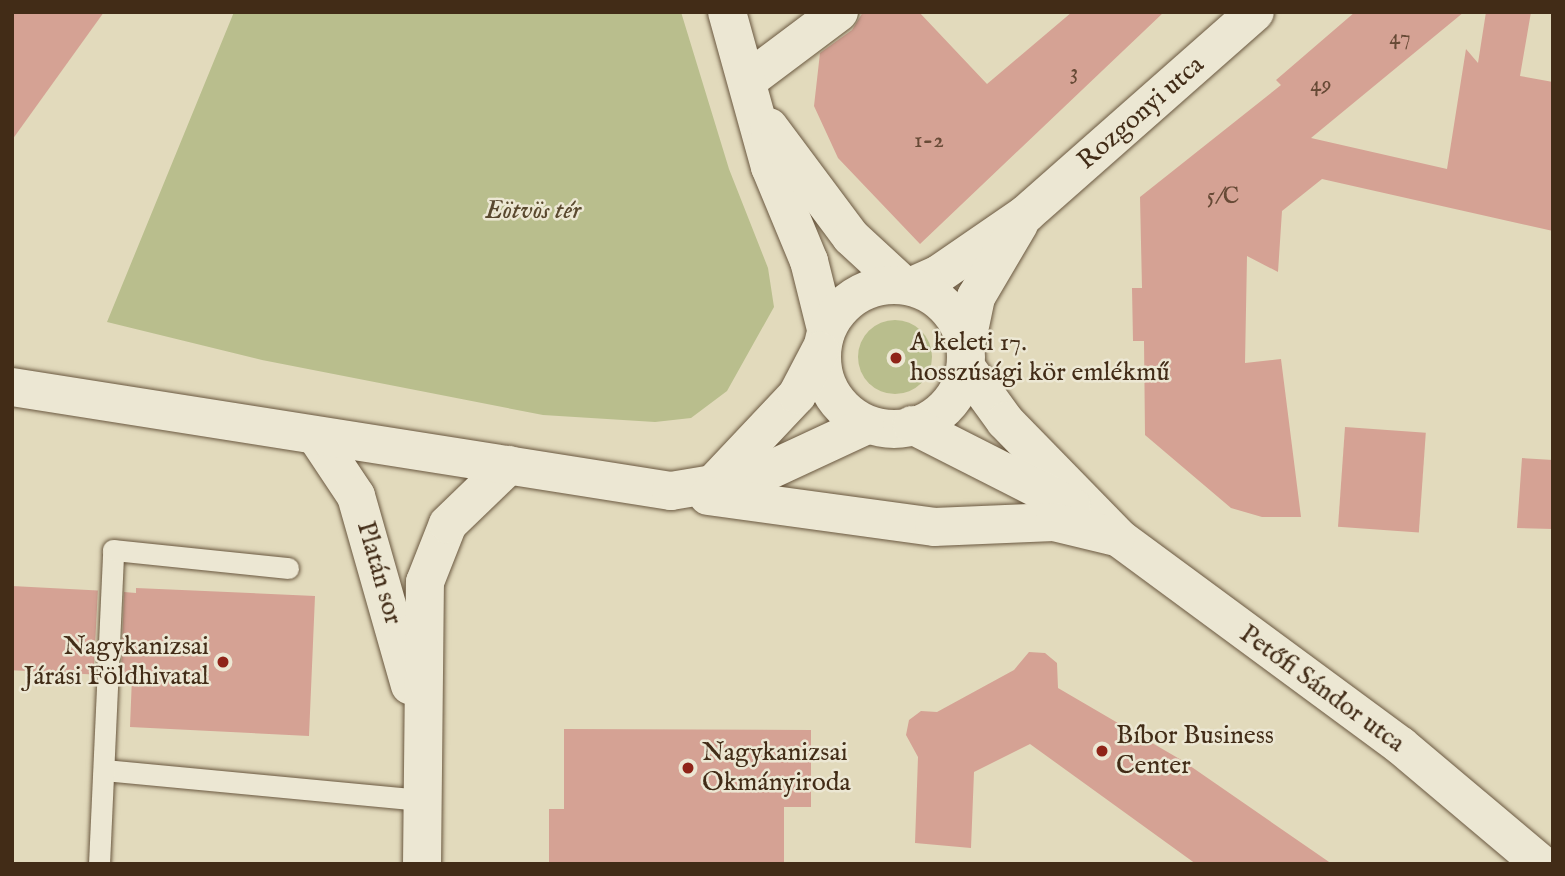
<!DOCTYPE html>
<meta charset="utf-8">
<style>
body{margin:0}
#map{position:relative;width:1565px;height:876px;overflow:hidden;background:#e2dabc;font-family:"IM FELL English",serif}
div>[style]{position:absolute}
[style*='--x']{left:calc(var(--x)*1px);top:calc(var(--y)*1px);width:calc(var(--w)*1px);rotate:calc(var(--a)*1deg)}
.green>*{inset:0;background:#b9be8d}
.round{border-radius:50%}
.building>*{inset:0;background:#d5a294;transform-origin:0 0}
.roads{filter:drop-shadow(0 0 2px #6a5840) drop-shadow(0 0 2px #6a5840)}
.service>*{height:21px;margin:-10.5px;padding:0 10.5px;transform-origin:10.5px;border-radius:10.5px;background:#ece7d3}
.minor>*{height:38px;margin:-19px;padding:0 19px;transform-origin:19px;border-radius:19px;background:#ece7d3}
.tertiary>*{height:38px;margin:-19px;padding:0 19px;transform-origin:19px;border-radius:19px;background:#ece7d3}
.tertiary>.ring{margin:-19px;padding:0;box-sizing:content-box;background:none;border:38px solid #ece7d3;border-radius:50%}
.dots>*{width:19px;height:19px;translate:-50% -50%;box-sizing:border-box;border:4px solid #ece7d3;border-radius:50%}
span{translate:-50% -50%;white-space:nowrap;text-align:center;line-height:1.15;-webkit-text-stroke:5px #ece7d3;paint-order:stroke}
.number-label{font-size:23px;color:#674a36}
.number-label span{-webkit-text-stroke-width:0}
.street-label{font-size:26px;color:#422c17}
.park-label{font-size:26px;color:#5a492f;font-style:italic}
.poi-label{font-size:26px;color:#422c17}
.left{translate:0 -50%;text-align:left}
.right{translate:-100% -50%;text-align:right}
.frame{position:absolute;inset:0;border:14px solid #422c17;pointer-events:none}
</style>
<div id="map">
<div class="green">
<i style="clip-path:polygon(234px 12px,681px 12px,729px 169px,768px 268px,774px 307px,727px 391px,691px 418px,655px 422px,543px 415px,262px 360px,107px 322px)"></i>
<i class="round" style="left:858px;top:320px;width:74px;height:74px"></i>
</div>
<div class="building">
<i style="clip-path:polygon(12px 12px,104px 12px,12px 140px)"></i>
<i style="clip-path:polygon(863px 12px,919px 12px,987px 84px,1072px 12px,1164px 12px,920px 244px,838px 158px,814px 106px,820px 53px,852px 30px)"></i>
<i style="clip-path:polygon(1355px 12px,1464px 12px,1311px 138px,1447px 169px,1466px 49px,1478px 63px,1486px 12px,1531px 12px,1520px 76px,1553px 82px,1553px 231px,1322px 179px,1282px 211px,1278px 272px,1247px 256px,1245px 363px,1281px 359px,1301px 517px,1262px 517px,1231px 508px,1145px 435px,1144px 341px,1133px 341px,1132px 288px,1142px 288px,1140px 197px,1281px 85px,1276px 80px)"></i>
<i style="left:1345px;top:427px;width:81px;height:100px;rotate:4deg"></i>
<i style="clip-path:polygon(1522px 458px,1553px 460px,1553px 529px,1517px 528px)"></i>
<i style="left:12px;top:586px;width:86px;height:84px;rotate:3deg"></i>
<i style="clip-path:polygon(136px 588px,315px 596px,309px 736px,130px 727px,132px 677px,121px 676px,124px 592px,136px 593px)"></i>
<i style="clip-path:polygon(1029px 652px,1045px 653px,1057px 663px,1058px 688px,1183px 761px,1332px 864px,1196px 864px,1030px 744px,974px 772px,971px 848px,915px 843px,918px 757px,906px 735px,909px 720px,921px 711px,937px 712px,1014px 670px)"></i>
<i style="clip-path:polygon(564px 729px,811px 730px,811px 807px,784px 807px,784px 864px,549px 864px,549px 809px,564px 809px)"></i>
</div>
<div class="roads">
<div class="service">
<i style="--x:104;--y:770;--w:316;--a:5.4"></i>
<i style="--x:99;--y:864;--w:314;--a:-87.4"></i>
<i style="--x:113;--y:550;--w:176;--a:5.9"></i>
</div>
<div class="minor">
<i style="--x:747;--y:81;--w:115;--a:-36.9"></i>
<i style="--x:912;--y:286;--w:30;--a:-24"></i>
<i style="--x:939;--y:274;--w:106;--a:-34.6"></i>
<i style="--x:1026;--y:214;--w:305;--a:-41.4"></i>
<i style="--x:966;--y:345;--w:49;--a:-78.2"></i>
<i style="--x:976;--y:297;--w:85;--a:-59.5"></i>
<i style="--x:316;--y:436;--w:72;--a:56.3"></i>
<i style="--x:356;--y:496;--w:197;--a:74.1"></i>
<i style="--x:422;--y:864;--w:282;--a:-89.4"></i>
<i style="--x:425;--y:582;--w:62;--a:-68.4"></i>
<i style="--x:448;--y:524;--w:85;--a:-44"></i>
</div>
<div class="tertiary">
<i style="--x:727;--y:12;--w:161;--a:74.5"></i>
<i style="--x:770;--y:167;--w:102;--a:67.5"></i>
<i style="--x:809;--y:261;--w:70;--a:76"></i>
<i style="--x:769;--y:127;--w:137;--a:53.3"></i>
<i style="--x:851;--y:237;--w:69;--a:42.7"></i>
<i class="ring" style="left:822px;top:285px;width:106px;height:106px"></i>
<i style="--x:968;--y:370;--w:63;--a:54"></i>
<i style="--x:1005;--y:421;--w:163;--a:45.7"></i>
<i style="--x:1119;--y:538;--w:350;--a:36.4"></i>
<i style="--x:1401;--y:746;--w:183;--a:40.1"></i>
<i style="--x:12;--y:387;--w:667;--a:8.97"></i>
<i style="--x:671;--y:491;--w:85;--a:-9.5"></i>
<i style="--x:755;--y:477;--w:121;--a:-24.9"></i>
<i style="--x:912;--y:425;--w:179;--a:26.9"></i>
<i style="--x:714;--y:483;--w:121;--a:-46.7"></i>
<i style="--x:797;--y:395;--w:50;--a:-62.4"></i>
<i style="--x:708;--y:496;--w:228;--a:7.8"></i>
<i style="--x:934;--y:527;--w:120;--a:-2.4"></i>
<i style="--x:1054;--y:522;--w:64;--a:13.6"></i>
</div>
</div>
<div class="dots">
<i style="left:896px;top:358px;background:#8f2418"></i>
<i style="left:223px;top:662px;background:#8f2418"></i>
<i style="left:1102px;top:751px;background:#8f2418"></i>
<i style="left:688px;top:768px;background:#8f2418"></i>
</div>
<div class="number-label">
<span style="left:1400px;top:38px">47</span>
<span style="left:1074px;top:73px">3</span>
<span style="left:1321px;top:85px">49</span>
<span style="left:929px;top:141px">1-2</span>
<span style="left:1223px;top:197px">5/C</span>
</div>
<div class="street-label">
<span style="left:1141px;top:113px;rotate:-41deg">Rozgonyi utca</span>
<span style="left:379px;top:573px;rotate:74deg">Platán sor</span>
<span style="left:1322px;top:689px;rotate:36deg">Petőfi Sándor utca</span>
</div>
<div class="park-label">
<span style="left:533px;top:211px">Eötvös tér</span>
</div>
<div class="poi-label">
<span class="left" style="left:910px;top:358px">A keleti 17.<br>hosszúsági kör emlékmű</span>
<span class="right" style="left:209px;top:662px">Nagykanizsai<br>Járási Földhivatal</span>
<span class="left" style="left:1116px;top:751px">Bíbor Business<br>Center</span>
<span class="left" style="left:702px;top:768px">Nagykanizsai<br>Okmányiroda</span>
</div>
<div class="frame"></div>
</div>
